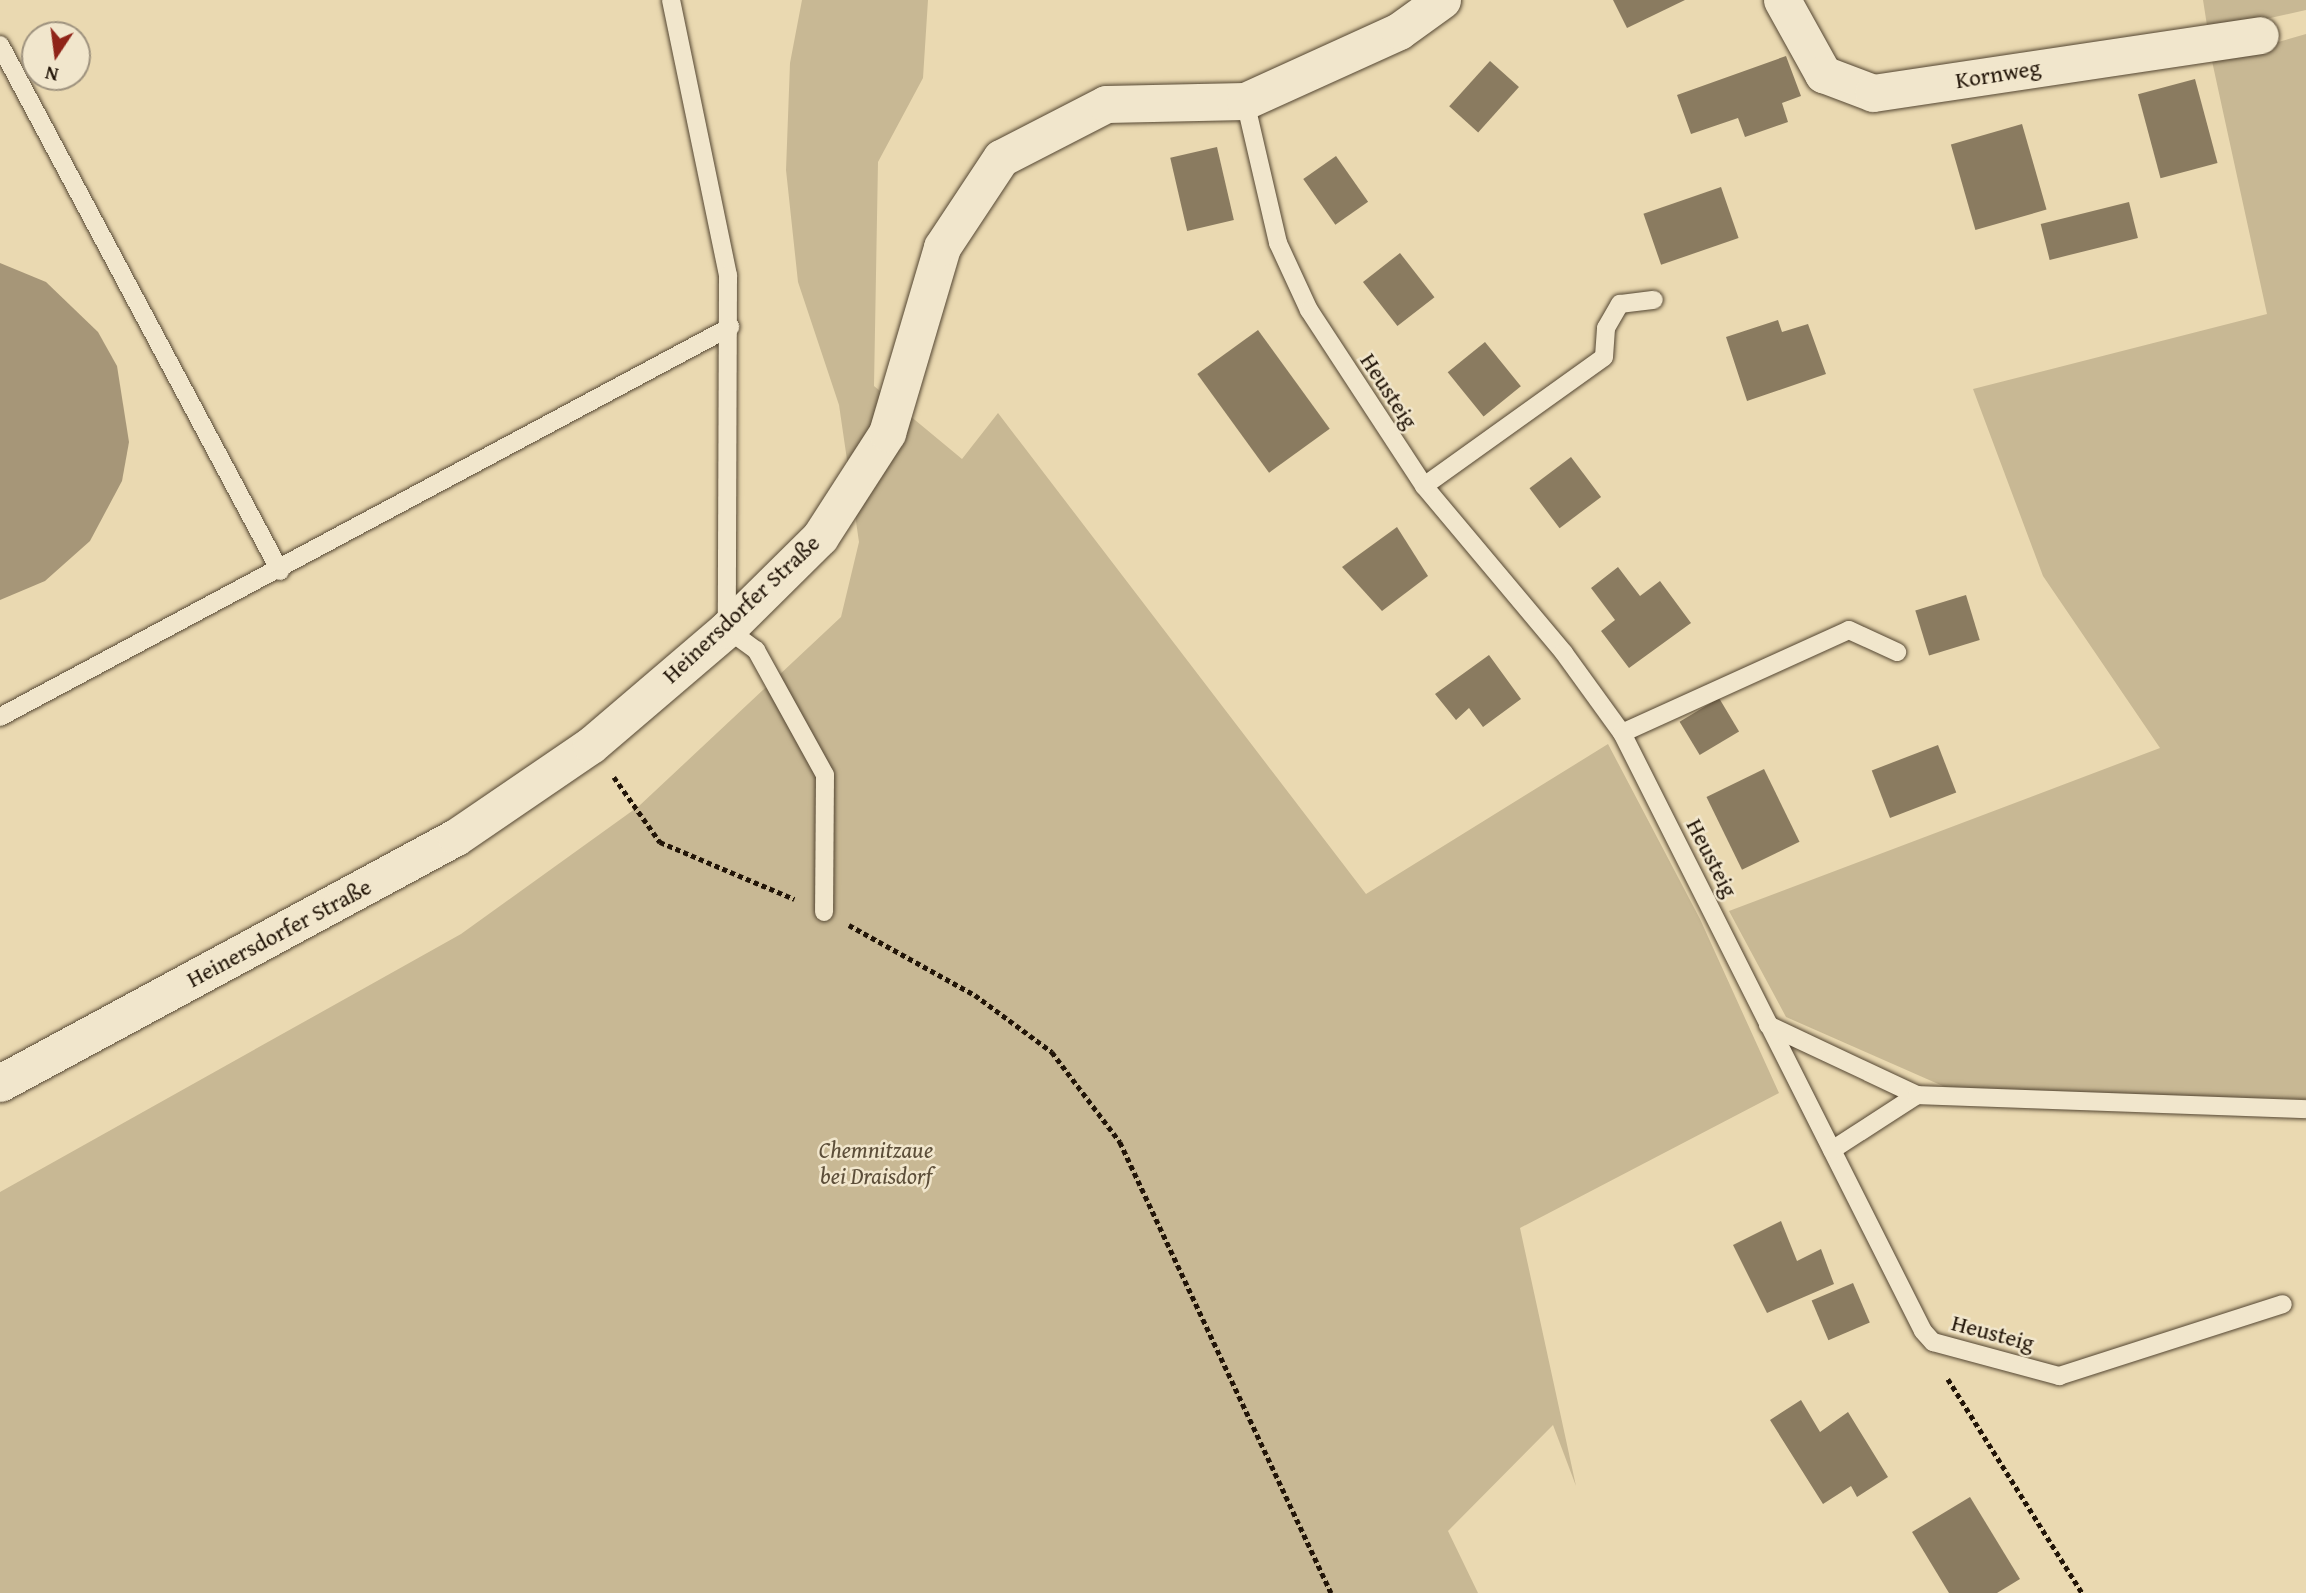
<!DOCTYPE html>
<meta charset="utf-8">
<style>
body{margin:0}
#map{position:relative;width:2306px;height:1593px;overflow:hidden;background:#ead9b1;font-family:"Gentium Book Plus",serif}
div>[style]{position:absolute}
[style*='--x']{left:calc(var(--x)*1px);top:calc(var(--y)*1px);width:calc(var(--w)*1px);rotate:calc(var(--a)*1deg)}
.green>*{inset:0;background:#c8b894}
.water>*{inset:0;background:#a69678}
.building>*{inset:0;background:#8a7b60;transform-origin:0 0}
.path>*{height:4.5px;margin-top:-2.25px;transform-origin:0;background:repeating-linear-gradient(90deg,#221508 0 5px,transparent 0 8.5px)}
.roads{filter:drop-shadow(0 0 2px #544632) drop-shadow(0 0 2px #544632)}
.lane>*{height:18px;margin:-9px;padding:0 9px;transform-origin:9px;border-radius:9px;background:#f1e6cc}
.street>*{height:37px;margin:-18.5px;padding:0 18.5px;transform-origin:18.5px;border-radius:18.5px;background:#f1e6cc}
span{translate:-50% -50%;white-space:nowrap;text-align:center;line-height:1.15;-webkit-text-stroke:5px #f1e6cc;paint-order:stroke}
.street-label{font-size:23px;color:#221508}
.park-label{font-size:23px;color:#5c4e39;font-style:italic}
.north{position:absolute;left:21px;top:21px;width:70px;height:70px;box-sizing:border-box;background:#f1e6cc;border:2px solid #9e927e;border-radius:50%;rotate:193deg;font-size:19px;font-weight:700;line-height:28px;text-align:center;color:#221508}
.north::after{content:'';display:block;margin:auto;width:24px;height:32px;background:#8f2418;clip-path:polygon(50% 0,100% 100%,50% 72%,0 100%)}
</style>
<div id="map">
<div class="green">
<i style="clip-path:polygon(802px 0,928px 0,923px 78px,878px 162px,874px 386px,962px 459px,998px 413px,1366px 894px,1608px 744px,1700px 919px,1779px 1093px,1520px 1228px,1576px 1486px,1553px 1425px,1448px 1531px,1478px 1593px,0 1593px,0 1192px,461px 934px,639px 806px,841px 617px,859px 542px,839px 405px,798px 282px,786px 170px,790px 63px)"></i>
<i style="clip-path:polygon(2203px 0,2306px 0,2306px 10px,2208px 32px)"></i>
<i style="clip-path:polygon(2306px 34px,2306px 1099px,1961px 1094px,1786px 1017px,1729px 911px,2160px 748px,2043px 576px,1973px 389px,2267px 314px,2212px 61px)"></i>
</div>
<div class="water">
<i style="clip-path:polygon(0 263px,46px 282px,98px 332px,117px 366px,129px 442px,122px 481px,90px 541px,45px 581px,0 600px)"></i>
</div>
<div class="building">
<i style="clip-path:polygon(1613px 0,1685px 0,1627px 28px)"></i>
<i style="clip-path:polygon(1786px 56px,1801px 96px,1782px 103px,1788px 122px,1745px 137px,1738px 118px,1691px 134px,1677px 95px)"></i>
<i style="left:1490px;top:61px;width:39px;height:61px;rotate:42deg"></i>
<i style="left:2195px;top:79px;width:87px;height:59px;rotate:75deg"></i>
<i style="left:2022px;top:124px;width:89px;height:74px;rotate:74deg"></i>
<i style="left:1217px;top:147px;width:75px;height:48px;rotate:77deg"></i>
<i style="left:1336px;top:156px;width:56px;height:40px;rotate:55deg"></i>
<i style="left:1721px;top:187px;width:54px;height:82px;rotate:71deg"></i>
<i style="left:2129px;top:202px;width:37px;height:91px;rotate:76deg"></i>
<i style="left:1400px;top:253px;width:56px;height:47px;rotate:52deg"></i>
<i style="clip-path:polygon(1778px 320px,1782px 332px,1808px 324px,1826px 374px,1747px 401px,1726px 337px)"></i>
<i style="left:1258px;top:330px;width:122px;height:75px;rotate:54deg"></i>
<i style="left:1485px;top:342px;width:57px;height:48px;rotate:51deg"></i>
<i style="left:1571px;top:457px;width:50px;height:52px;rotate:53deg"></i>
<i style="clip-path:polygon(1397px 527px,1428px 576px,1382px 611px,1342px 567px)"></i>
<i style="clip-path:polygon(1618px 567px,1640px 596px,1660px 581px,1691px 623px,1629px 668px,1601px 631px,1615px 620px,1591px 588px)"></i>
<i style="left:1966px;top:595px;width:47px;height:53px;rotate:73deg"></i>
<i style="clip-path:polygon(1489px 655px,1521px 699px,1483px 727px,1469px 708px,1456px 720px,1435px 694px)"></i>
<i style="left:1719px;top:698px;width:39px;height:46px;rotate:59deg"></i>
<i style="left:1938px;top:745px;width:51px;height:71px;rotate:69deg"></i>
<i style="left:1764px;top:769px;width:81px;height:64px;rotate:64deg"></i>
<i style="clip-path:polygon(1781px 1221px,1797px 1261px,1821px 1249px,1834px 1284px,1767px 1313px,1733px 1245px)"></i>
<i style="left:1853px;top:1283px;width:43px;height:45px;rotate:67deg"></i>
<i style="clip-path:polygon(1801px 1400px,1820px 1432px,1848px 1412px,1888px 1477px,1857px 1497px,1851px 1486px,1823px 1504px,1770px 1420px)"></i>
<i style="clip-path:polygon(1970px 1497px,2020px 1579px,1997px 1593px,1949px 1593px,1912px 1532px)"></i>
</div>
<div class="path">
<i style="--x:614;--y:777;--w:80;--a:54.7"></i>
<i style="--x:660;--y:842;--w:146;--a:23"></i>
<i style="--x:849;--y:925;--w:144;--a:29.1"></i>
<i style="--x:975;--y:995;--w:96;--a:36.5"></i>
<i style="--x:1052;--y:1052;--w:113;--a:52.9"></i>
<i style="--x:1120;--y:1142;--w:498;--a:64.9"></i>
<i style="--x:1948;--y:1379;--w:252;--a:57.9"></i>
</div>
<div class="roads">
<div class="lane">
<i style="--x:671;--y:0;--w:281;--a:78.3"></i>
<i style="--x:728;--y:275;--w:354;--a:90.2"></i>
<i style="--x:727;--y:629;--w:36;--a:36"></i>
<i style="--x:756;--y:650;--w:143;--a:61.1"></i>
<i style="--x:825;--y:775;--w:137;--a:90.4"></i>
<i style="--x:0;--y:45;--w:596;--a:61.97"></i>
<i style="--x:1245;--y:101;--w:146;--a:76.9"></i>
<i style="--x:1278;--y:243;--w:74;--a:65.2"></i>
<i style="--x:1309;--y:310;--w:210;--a:56.8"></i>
<i style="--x:1424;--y:486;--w:218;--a:50"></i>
<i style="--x:1564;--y:653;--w:99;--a:54.1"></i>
<i style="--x:1622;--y:733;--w:669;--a:63.28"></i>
<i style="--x:1923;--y:1331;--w:15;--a:48"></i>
<i style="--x:1933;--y:1342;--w:131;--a:15.1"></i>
<i style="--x:2059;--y:1376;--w:235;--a:-17.8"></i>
<i style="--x:1424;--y:486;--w:221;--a:-35.6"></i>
<i style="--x:1604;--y:357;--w:29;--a:-86"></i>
<i style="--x:1606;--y:328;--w:28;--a:-60"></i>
<i style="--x:1620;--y:304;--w:34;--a:-7"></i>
<i style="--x:0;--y:717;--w:828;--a:-28.11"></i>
<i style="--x:1622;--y:733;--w:249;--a:-24.4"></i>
<i style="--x:1849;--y:630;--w:53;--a:24.6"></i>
<i style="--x:1768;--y:1025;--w:165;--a:25.2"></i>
<i style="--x:1832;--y:1150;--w:101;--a:-32.9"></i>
<i style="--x:1917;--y:1095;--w:389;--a:2.1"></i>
</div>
<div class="street">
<i style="--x:1782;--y:0;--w:85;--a:61"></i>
<i style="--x:1823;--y:74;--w:53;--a:20.8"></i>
<i style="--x:1873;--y:93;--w:391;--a:-8.5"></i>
<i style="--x:0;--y:1083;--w:518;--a:-28.35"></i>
<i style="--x:456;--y:837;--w:163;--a:-34.3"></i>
<i style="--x:591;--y:745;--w:179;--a:-40.5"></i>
<i style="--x:727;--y:629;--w:131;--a:-44.7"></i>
<i style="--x:820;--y:537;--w:124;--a:-57.2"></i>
<i style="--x:887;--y:433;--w:194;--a:-73.5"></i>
<i style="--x:942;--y:247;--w:107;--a:-56.5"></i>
<i style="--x:1001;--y:158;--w:118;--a:-27.2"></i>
<i style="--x:1106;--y:104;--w:139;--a:-1.2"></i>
<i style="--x:1245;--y:101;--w:169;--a:-24.4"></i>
<i style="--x:1399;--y:31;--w:53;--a:-35.8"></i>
</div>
</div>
<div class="street-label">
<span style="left:1998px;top:74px;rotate:-9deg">Kornweg</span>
<span style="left:1389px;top:391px;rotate:57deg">Heusteig</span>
<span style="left:741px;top:609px;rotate:-43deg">Heinersdorfer Straße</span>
<span style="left:1712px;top:858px;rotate:63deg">Heusteig</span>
<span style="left:279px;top:933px;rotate:-28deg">Heinersdorfer Straße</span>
<span style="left:1993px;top:1333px;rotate:15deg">Heusteig</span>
</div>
<div class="park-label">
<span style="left:876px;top:1163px">Chemnitzaue<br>bei Draisdorf</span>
</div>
<div class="north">N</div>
</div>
